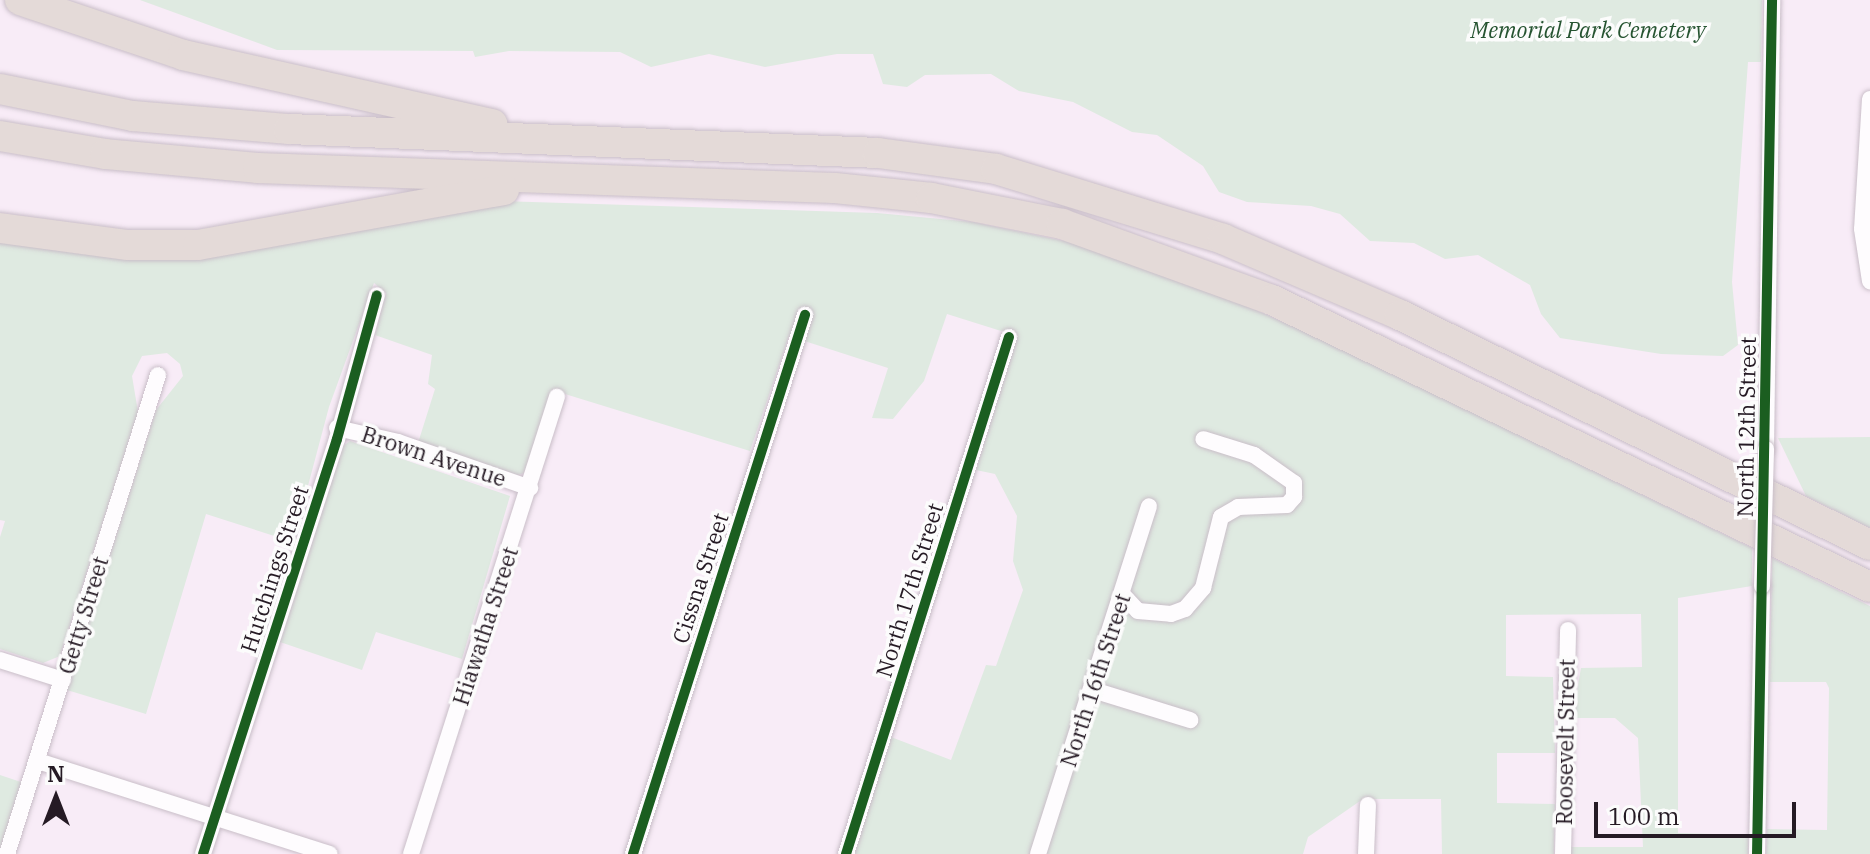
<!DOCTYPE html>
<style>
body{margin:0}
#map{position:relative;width:1870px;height:854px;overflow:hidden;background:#f8ecf7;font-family:"IBM Plex Serif",serif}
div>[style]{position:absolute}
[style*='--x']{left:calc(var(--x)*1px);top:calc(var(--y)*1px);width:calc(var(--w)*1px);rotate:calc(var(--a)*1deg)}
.green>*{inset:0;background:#dfeae1}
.roads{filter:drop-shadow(0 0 2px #c9bec8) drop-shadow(0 0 2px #c9bec8)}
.street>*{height:16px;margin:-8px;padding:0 8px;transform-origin:8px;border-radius:8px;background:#fefcfe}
.highway>*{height:30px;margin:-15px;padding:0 15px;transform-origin:15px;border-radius:15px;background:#e4dad8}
.bridges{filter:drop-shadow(0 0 2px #c9bec8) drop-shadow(0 0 2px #c9bec8)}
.street-bridge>*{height:16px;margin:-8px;padding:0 8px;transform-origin:8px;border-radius:8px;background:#fefcfe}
.cycleway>*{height:10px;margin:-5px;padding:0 5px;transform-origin:5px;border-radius:5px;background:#1b5e20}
span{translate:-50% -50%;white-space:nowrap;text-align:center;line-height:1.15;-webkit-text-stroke:7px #fcfcfc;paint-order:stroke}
.park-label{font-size:22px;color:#265431;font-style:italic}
.street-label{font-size:22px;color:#251a24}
.north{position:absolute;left:16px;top:758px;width:80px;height:80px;-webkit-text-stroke:6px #fcfcfc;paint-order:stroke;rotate:0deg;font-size:22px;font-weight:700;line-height:32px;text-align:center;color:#251a24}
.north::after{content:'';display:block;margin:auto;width:28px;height:36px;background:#251a24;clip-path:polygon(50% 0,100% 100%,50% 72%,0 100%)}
.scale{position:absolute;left:1594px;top:802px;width:202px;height:36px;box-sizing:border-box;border:4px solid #251a24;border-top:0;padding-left:10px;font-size:24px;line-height:28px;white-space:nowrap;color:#251a24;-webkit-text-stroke:6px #fcfcfc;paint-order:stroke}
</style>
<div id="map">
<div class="green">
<i style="clip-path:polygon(140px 0,1762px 0,1761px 62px,1748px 62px,1732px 282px,1738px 345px,1723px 356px,1661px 354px,1560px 338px,1541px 314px,1530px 285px,1478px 255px,1445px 259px,1414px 243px,1370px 241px,1340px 214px,1311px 206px,1247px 202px,1219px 192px,1203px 166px,1157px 135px,1132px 132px,1073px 102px,1019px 91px,991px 74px,925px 75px,907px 87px,883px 84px,873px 54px,837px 54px,765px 67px,709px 54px,651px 67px,620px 52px,509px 51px,475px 57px,473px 51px,277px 50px)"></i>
<i style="clip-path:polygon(503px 201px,877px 213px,973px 222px,1083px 245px,1214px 292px,1317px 337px,1752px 548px,1752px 586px,1678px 598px,1678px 833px,1749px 835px,1748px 854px,1571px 854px,1571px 847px,1643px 847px,1638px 738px,1615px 718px,1572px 718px,1581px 668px,1642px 667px,1641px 614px,1506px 615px,1506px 676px,1553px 677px,1555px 753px,1497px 753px,1497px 803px,1555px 804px,1554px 854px,1442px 854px,1441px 799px,1363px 799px,1308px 837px,1303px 854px,853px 854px,891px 737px,951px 760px,986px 665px,996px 666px,1023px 590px,1013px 561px,1017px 516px,995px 474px,976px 470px,1017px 336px,947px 314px,924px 381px,893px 419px,872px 418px,888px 368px,789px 336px,750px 451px,552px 390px,524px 473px,518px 475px,418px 443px,435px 389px,428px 384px,432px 355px,375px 335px,386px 293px,374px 283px,329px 407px,293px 542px,206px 514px,146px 714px,67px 690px,156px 410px,183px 376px,180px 364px,167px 353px,142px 356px,132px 376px,138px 412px,60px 656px,43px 663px,0 649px,0 537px,5px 521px,0 520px,0 236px,91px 251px)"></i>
<i style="clip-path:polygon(1870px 437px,1870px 528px,1806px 496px,1778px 438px)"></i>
<i style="clip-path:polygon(350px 441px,510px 496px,462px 659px,376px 632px,362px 670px,280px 642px,343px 446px)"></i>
<i style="clip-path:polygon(1772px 558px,1870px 606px,1870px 854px,1766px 854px,1767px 829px,1827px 830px,1829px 688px,1826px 682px,1770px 682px)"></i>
<i style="clip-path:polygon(0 775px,21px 782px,0 850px)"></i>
</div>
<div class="roads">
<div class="street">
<i style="--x:1870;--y:99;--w:130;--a:93.5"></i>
<i style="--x:1862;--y:229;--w:53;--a:81.3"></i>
<i style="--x:337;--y:428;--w:63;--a:12.9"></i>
<i style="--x:398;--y:442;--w:140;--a:19.2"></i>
<i style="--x:1766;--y:449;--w:449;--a:-89.2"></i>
<i style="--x:1122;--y:594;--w:23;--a:47"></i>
<i style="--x:1138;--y:611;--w:33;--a:5"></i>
<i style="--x:1171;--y:614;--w:15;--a:-20"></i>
<i style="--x:1185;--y:609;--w:28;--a:-49"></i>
<i style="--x:1203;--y:588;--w:73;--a:-75.8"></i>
<i style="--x:1221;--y:517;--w:20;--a:-30"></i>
<i style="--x:1238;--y:507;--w:49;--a:-2.3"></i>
<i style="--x:1287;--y:505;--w:11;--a:-49"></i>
<i style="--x:1294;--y:497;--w:14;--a:-90"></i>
<i style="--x:1294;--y:483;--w:49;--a:-145"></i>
<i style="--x:1254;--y:455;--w:53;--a:-162.6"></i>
<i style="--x:0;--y:660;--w:66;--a:17.6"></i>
<i style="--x:1093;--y:690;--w:102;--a:17.2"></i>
<i style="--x:38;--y:761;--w:306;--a:17.7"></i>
<i style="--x:7;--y:854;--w:502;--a:-72.5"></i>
<i style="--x:203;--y:854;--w:436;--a:-72.1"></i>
<i style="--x:337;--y:439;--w:149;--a:-74.5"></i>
<i style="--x:411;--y:854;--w:480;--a:-72.3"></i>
<i style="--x:633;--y:854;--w:566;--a:-72.3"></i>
<i style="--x:846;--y:854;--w:542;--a:-72.5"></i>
<i style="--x:1038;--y:854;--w:365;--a:-72.3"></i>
<i style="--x:1366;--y:854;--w:49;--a:-87.7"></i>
<i style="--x:1563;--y:854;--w:224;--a:-88.7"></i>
<i style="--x:1757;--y:854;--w:268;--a:-88.9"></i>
</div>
<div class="highway">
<i style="--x:20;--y:0;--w:172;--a:18.6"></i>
<i style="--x:183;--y:55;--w:317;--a:12.6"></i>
<i style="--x:0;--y:89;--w:136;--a:11.5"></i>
<i style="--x:133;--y:116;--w:157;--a:4.8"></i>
<i style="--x:289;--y:129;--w:589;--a:2.33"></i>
<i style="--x:878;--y:153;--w:119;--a:7.7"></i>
<i style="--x:996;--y:169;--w:238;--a:17.1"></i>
<i style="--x:1223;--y:239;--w:193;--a:23.2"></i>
<i style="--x:1400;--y:315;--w:523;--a:26.08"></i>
<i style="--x:0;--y:136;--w:107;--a:9.7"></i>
<i style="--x:105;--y:154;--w:154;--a:5.2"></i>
<i style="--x:258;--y:168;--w:577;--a:1.99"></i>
<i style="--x:835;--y:188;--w:97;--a:5.9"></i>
<i style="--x:931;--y:198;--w:134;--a:11.2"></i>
<i style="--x:1062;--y:224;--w:223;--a:19.9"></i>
<i style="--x:1272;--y:300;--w:663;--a:25.64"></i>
<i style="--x:0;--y:228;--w:129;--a:7.6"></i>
<i style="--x:128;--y:245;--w:70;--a:0"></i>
<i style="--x:198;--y:245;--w:311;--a:-10.2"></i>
</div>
</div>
<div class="bridges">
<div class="street-bridge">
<i style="--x:1762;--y:586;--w:137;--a:-88.3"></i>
</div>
</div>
<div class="cycleway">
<i style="--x:203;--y:854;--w:436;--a:-72.1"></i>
<i style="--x:337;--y:439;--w:149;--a:-74.5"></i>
<i style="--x:633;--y:854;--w:566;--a:-72.3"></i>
<i style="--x:846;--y:854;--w:542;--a:-72.5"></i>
<i style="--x:1757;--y:854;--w:854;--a:-88.99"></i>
</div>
<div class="park-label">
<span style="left:1588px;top:30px">Memorial Park Cemetery</span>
</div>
<div class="street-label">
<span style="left:1746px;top:427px;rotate:-89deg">North 12th Street</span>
<span style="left:434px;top:456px;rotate:18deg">Brown Avenue</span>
<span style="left:274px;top:569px;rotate:-72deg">Hutchings Street</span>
<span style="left:700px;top:578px;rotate:-72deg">Cissna Street</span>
<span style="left:909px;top:590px;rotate:-73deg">North 17th Street</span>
<span style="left:83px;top:615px;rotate:-73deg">Getty Street</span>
<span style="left:485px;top:626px;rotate:-72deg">Hiawatha Street</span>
<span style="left:1095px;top:680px;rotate:-72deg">North 16th Street</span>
<span style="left:1565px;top:742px;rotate:-89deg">Roosevelt Street</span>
</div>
<div class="north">N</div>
<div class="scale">100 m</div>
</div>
